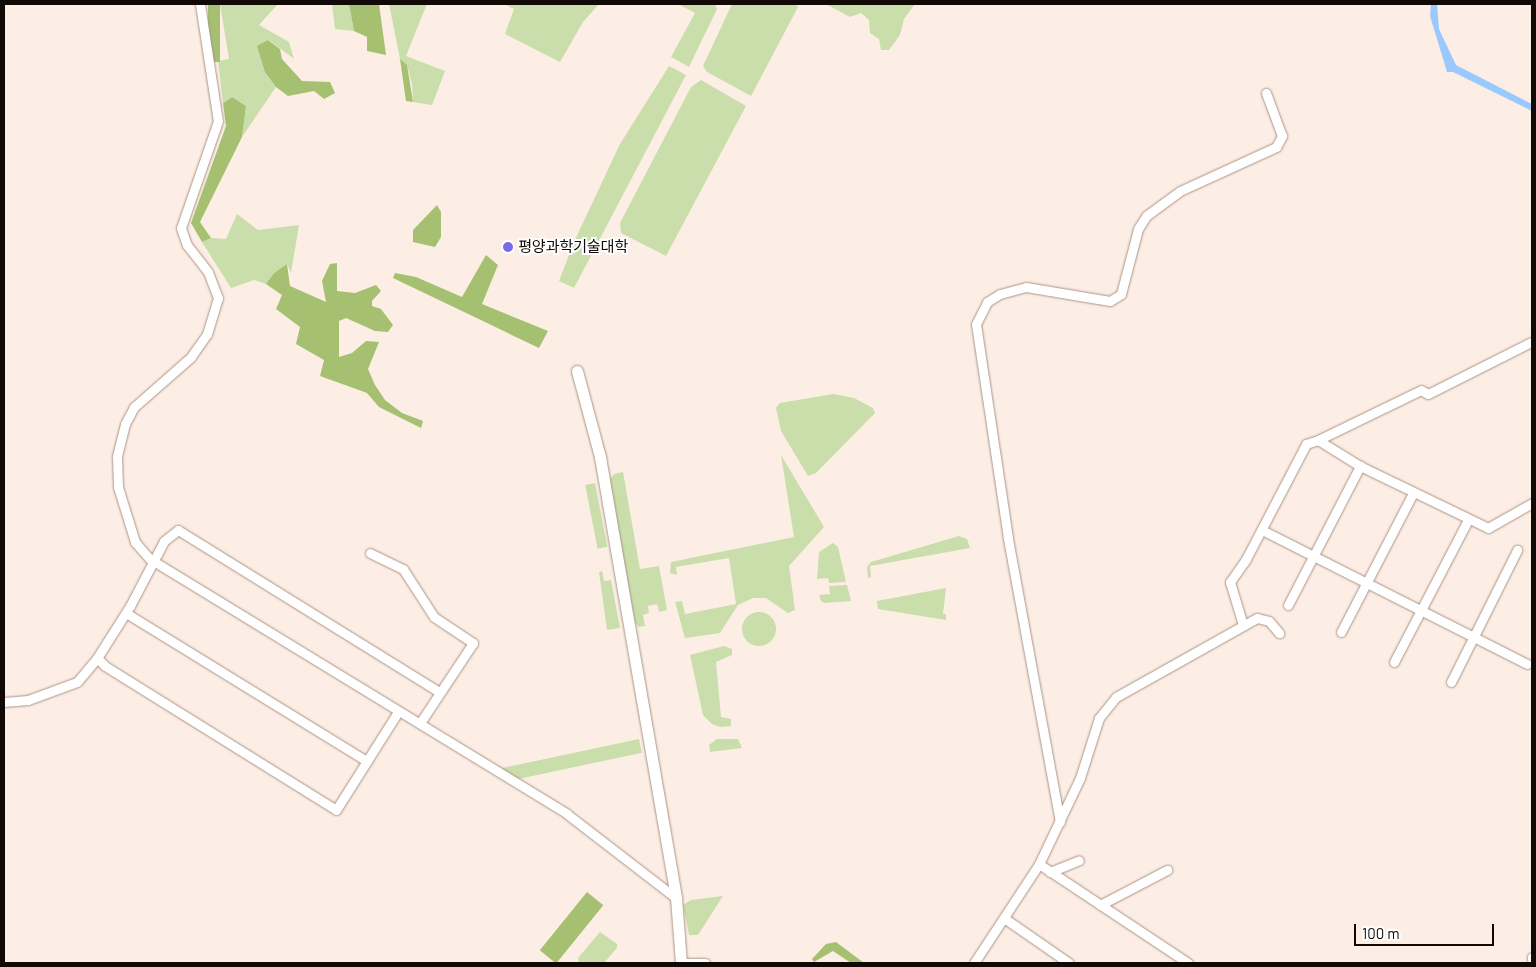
<!DOCTYPE html>
<meta charset="utf-8">
<style>
body{margin:0}
#map{position:relative;width:1536px;height:967px;overflow:hidden;background:#fdeee5;font-family:Barlow,"Noto Sans KR",sans-serif}
div>[style]{position:absolute}
[style*='--x']{left:calc(var(--x)*1px);top:calc(var(--y)*1px);width:calc(var(--w)*1px);rotate:calc(var(--a)*1deg)}
.green>*{inset:0;background:#cadeab;transform-origin:0 0}
.round{border-radius:50%}
.forest>*{inset:0;background:#a4c070;transform-origin:0 0}
.water>*{inset:0;background:#9acafd}
.roads{filter:drop-shadow(0 0 1px #aa9485) drop-shadow(0 0 1px #aa9485)}
.street>*{height:9px;margin:-4.5px;padding:0 4.5px;transform-origin:4.5px;border-radius:4.5px;background:#fff}
.secondary>*{height:11px;margin:-5.5px;padding:0 5.5px;transform-origin:5.5px;border-radius:5.5px;background:#fff}
.dots>*{width:14px;height:14px;translate:-50% -50%;box-sizing:border-box;border:2px solid #fff;border-radius:50%}
span{translate:-50% -50%;white-space:nowrap;text-align:center;line-height:1.15;-webkit-text-stroke:4px #fff;paint-order:stroke}
.poi-label{font-size:15px;color:#110905}
.left{translate:0 -50%;text-align:left}
.frame{position:absolute;inset:0;border:5px solid #110905;pointer-events:none}
.scale{position:absolute;left:1354px;top:924px;width:140px;height:22px;box-sizing:border-box;border:2px solid #110905;border-top:0;padding-left:6px;font-size:15px;line-height:18px;white-space:nowrap;color:#110905;-webkit-text-stroke:4px #fff;paint-order:stroke}
</style>
<div id="map">
<div class="green">
<i style="clip-path:polygon(220px 4px,278px 4px,259px 25px,289px 42px,294px 59px,269px 40px,265px 72px,276px 87px,242px 137px,246px 106px,232px 97px,223px 103px,218px 61px,229px 59px)"></i>
<i style="clip-path:polygon(332px 4px,349px 4px,354px 31px,335px 29px)"></i>
<i style="clip-path:polygon(389px 4px,427px 4px,406px 56px,445px 71px,432px 105px,413px 102px,412px 84px,407px 65px,400px 59px)"></i>
<i style="clip-path:polygon(504px 4px,599px 4px,583px 22px,560px 62px,505px 34px,514px 9px)"></i>
<i style="clip-path:polygon(678px 4px,715px 4px,717px 9px,689px 67px,671px 57px,695px 13px)"></i>
<i style="clip-path:polygon(732px 4px,795px 4px,798px 7px,751px 96px,707px 72px,703px 66px)"></i>
<i style="clip-path:polygon(826px 4px,915px 4px,904px 19px,900px 35px,889px 50px,881px 50px,879px 39px,870px 33px,869px 20px,861px 13px,850px 17px)"></i>
<i style="clip-path:polygon(669px 66px,686px 75px,574px 288px,559px 281px,574px 242px,620px 144px)"></i>
<i style="clip-path:polygon(701px 80px,746px 106px,666px 256px,621px 233px,620px 223px,691px 87px)"></i>
<i style="clip-path:polygon(237px 214px,258px 230px,299px 225px,291px 273px,287px 264px,274px 273px,266px 284px,254px 280px,231px 288px,202px 242px,211px 238px,226px 239px)"></i>
<i style="clip-path:polygon(833px 394px,854px 398px,873px 408px,875px 413px,816px 473px,808px 476px,781px 431px,776px 408px,780px 403px)"></i>
<i style="clip-path:polygon(781px 455px,824px 527px,789px 566px,795px 610px,788px 613px,766px 598px,753px 598px,738px 605px,720px 633px,685px 638px,675px 602px,682px 601px,685px 614px,736px 604px,729px 558px,676px 567px,677px 575px,670px 573px,671px 562px,794px 537px)"></i>
<i style="clip-path:polygon(623px 472px,640px 569px,659px 566px,667px 610px,659px 612px,657px 604px,648px 606px,649px 613px,643px 615px,645px 626px,639px 627px,633px 621px,608px 482px,614px 474px)"></i>
<i style="left:595px;top:483px;width:65px;height:10px;rotate:79deg"></i>
<i style="clip-path:polygon(959px 536px,967px 539px,970px 548px,870px 566px,871px 577px,868px 578px,867px 567px,871px 562px)"></i>
<i style="clip-path:polygon(833px 543px,838px 547px,846px 582px,829px 583px,828px 578px,817px 579px,819px 552px)"></i>
<i style="clip-path:polygon(602px 571px,604px 581px,611px 580px,620px 628px,607px 630px,599px 572px)"></i>
<i style="clip-path:polygon(847px 585px,851px 601px,824px 603px,821px 601px,819px 595px,830px 594px,829px 586px)"></i>
<i style="clip-path:polygon(946px 588px,943px 614px,946px 614px,946px 620px,878px 609px,877px 601px)"></i>
<i class="round" style="left:742px;top:612px;width:34px;height:34px"></i>
<i style="clip-path:polygon(724px 646px,732px 649px,732px 655px,716px 662px,721px 717px,731px 719px,731px 726px,720px 727px,712px 724px,703px 715px,690px 655px)"></i>
<i style="left:639px;top:739px;width:14px;height:140px;rotate:78deg"></i>
<i style="clip-path:polygon(717px 739px,738px 739px,742px 748px,710px 752px,709px 745px)"></i>
<i style="clip-path:polygon(723px 896px,698px 935px,689px 935px,683px 905px,691px 900px)"></i>
<i style="clip-path:polygon(600px 932px,617px 944px,617px 948px,604px 963px,579px 963px,578px 958px)"></i>
</div>
<div class="forest">
<i style="left:208px;top:4px;width:12px;height:58px"></i>
<i style="clip-path:polygon(349px 4px,379px 4px,386px 55px,367px 51px,367px 37px,354px 31px)"></i>
<i style="clip-path:polygon(268px 40px,280px 49px,282px 59px,302px 81px,330px 82px,335px 93px,324px 99px,314px 91px,288px 96px,276px 87px,265px 72px,257px 46px)"></i>
<i style="clip-path:polygon(400px 59px,407px 65px,413px 102px,406px 101px)"></i>
<i style="clip-path:polygon(232px 97px,246px 106px,242px 137px,200px 222px,211px 238px,202px 242px,191px 223px,226px 126px,223px 103px)"></i>
<i style="clip-path:polygon(437px 205px,441px 212px,441px 237px,435px 247px,413px 242px,413px 230px)"></i>
<i style="clip-path:polygon(486px 255px,498px 265px,482px 304px,548px 331px,539px 348px,393px 278px,395px 273px,416px 277px,462px 297px)"></i>
<i style="clip-path:polygon(337px 263px,337px 291px,355px 293px,376px 285px,381px 291px,372px 301px,372px 306px,381px 309px,393px 325px,388px 332px,375px 331px,346px 318px,339px 321px,339px 357px,352px 353px,366px 341px,379px 342px,368px 369px,375px 385px,385px 400px,402px 413px,423px 421px,421px 428px,379px 407px,367px 393px,320px 376px,324px 360px,296px 344px,300px 327px,276px 309px,282px 295px,266px 284px,274px 273px,287px 264px,290px 286px,326px 302px,322px 281px,330px 264px)"></i>
<i style="left:587px;top:892px;width:21px;height:75px;rotate:39deg"></i>
<i style="clip-path:polygon(836px 942px,864px 963px,851px 963px,833px 951px,814px 962px,812px 959px,826px 944px)"></i>
</div>
<div class="water">
<i style="clip-path:polygon(1431px 4px,1437px 4px,1439px 29px,1456px 65px,1532px 104px,1532px 111px,1453px 72px,1447px 72px,1430px 16px)"></i>
</div>
<div class="roads">
<div class="street">
<i style="--x:200;--y:4;--w:118;--a:81.3"></i>
<i style="--x:218;--y:121;--w:113;--a:109.1"></i>
<i style="--x:181;--y:228;--w:18;--a:71"></i>
<i style="--x:187;--y:245;--w:34;--a:52"></i>
<i style="--x:208;--y:272;--w:28;--a:69"></i>
<i style="--x:218;--y:298;--w:38;--a:107"></i>
<i style="--x:207;--y:334;--w:28;--a:125"></i>
<i style="--x:191;--y:357;--w:76;--a:138.7"></i>
<i style="--x:134;--y:407;--w:19;--a:118"></i>
<i style="--x:125;--y:424;--w:34;--a:104"></i>
<i style="--x:117;--y:457;--w:30;--a:88"></i>
<i style="--x:118;--y:487;--w:58;--a:72.8"></i>
<i style="--x:135;--y:542;--w:23;--a:49"></i>
<i style="--x:150;--y:559;--w:489;--a:31.4"></i>
<i style="--x:567;--y:814;--w:138;--a:37.6"></i>
<i style="--x:1318;--y:440;--w:114;--a:-25.9"></i>
<i style="--x:1421;--y:390;--w:8;--a:30"></i>
<i style="--x:1428;--y:394;--w:115;--a:-26.8"></i>
<i style="--x:1262;--y:530;--w:297;--a:26.8"></i>
<i style="--x:370;--y:553;--w:37;--a:26"></i>
<i style="--x:403;--y:569;--w:57;--a:57.1"></i>
<i style="--x:434;--y:617;--w:47;--a:33.7"></i>
<i style="--x:473;--y:643;--w:96;--a:123.5"></i>
<i style="--x:1288;--y:605;--w:157;--a:-62.6"></i>
<i style="--x:126;--y:613;--w:283;--a:31.6"></i>
<i style="--x:1243;--y:625;--w:45;--a:-106.8"></i>
<i style="--x:1230;--y:582;--w:28;--a:-55"></i>
<i style="--x:1246;--y:559;--w:130;--a:-62.4"></i>
<i style="--x:1306;--y:444;--w:13;--a:-18"></i>
<i style="--x:1318;--y:440;--w:49;--a:31.8"></i>
<i style="--x:1360;--y:466;--w:142;--a:25.8"></i>
<i style="--x:1488;--y:528;--w:51;--a:-29.6"></i>
<i style="--x:1341;--y:632;--w:157;--a:-62.6"></i>
<i style="--x:97;--y:658;--w:11;--a:45"></i>
<i style="--x:105;--y:666;--w:272;--a:31.9"></i>
<i style="--x:336;--y:810;--w:116;--a:-57.7"></i>
<i style="--x:1394;--y:662;--w:160;--a:-62.5"></i>
<i style="--x:1451;--y:682;--w:148;--a:-63.4"></i>
<i style="--x:4;--y:702;--w:24;--a:-5"></i>
<i style="--x:28;--y:700;--w:52;--a:-20.2"></i>
<i style="--x:77;--y:682;--w:31;--a:-50"></i>
<i style="--x:97;--y:658;--w:62;--a:-57.6"></i>
<i style="--x:130;--y:606;--w:73;--a:-62.4"></i>
<i style="--x:164;--y:541;--w:18;--a:-38"></i>
<i style="--x:178;--y:530;--w:307;--a:31.8"></i>
<i style="--x:1060;--y:822;--w:289;--a:-100.4"></i>
<i style="--x:1008;--y:538;--w:216;--a:-98.5"></i>
<i style="--x:976;--y:324;--w:25;--a:-63"></i>
<i style="--x:987;--y:302;--w:15;--a:-32"></i>
<i style="--x:1000;--y:294;--w:27;--a:-15"></i>
<i style="--x:1026;--y:287;--w:85;--a:9.5"></i>
<i style="--x:1110;--y:301;--w:13;--a:-32"></i>
<i style="--x:1121;--y:294;--w:67;--a:-75.3"></i>
<i style="--x:1138;--y:229;--w:15;--a:-58"></i>
<i style="--x:1146;--y:216;--w:42;--a:-36.3"></i>
<i style="--x:1180;--y:191;--w:106;--a:-24.6"></i>
<i style="--x:1276;--y:147;--w:13;--a:-61"></i>
<i style="--x:1282;--y:136;--w:46;--a:-110.4"></i>
<i style="--x:1039;--y:864;--w:179;--a:33.6"></i>
<i style="--x:1050;--y:872;--w:31;--a:-22"></i>
<i style="--x:1100;--y:905;--w:76;--a:-27.6"></i>
<i style="--x:1004;--y:918;--w:79;--a:34.7"></i>
<i style="--x:1532;--y:957;--w:2;--a:90"></i>
<i style="--x:686;--y:963;--w:19;--a:0"></i>
<i style="--x:974;--y:963;--w:118;--a:-56.7"></i>
<i style="--x:1039;--y:864;--w:95;--a:-64.5"></i>
<i style="--x:1080;--y:778;--w:63;--a:-72.4"></i>
<i style="--x:1099;--y:718;--w:27;--a:-51"></i>
<i style="--x:1116;--y:697;--w:162;--a:-29.3"></i>
<i style="--x:1257;--y:618;--w:12;--a:14"></i>
<i style="--x:1269;--y:621;--w:16;--a:50"></i>
</div>
<div class="secondary">
<i style="--x:577;--y:371;--w:89;--a:75"></i>
<i style="--x:600;--y:457;--w:448;--a:80.2"></i>
<i style="--x:676;--y:898;--w:65;--a:85.6"></i>
</div>
</div>
<div class="dots">
<i style="left:508px;top:247px;background:#7869e4"></i>
</div>
<div class="poi-label">
<span class="left" style="left:518px;top:247px">평양과학기술대학</span>
</div>
<div class="frame"></div>
<div class="scale">100 m</div>
</div>
